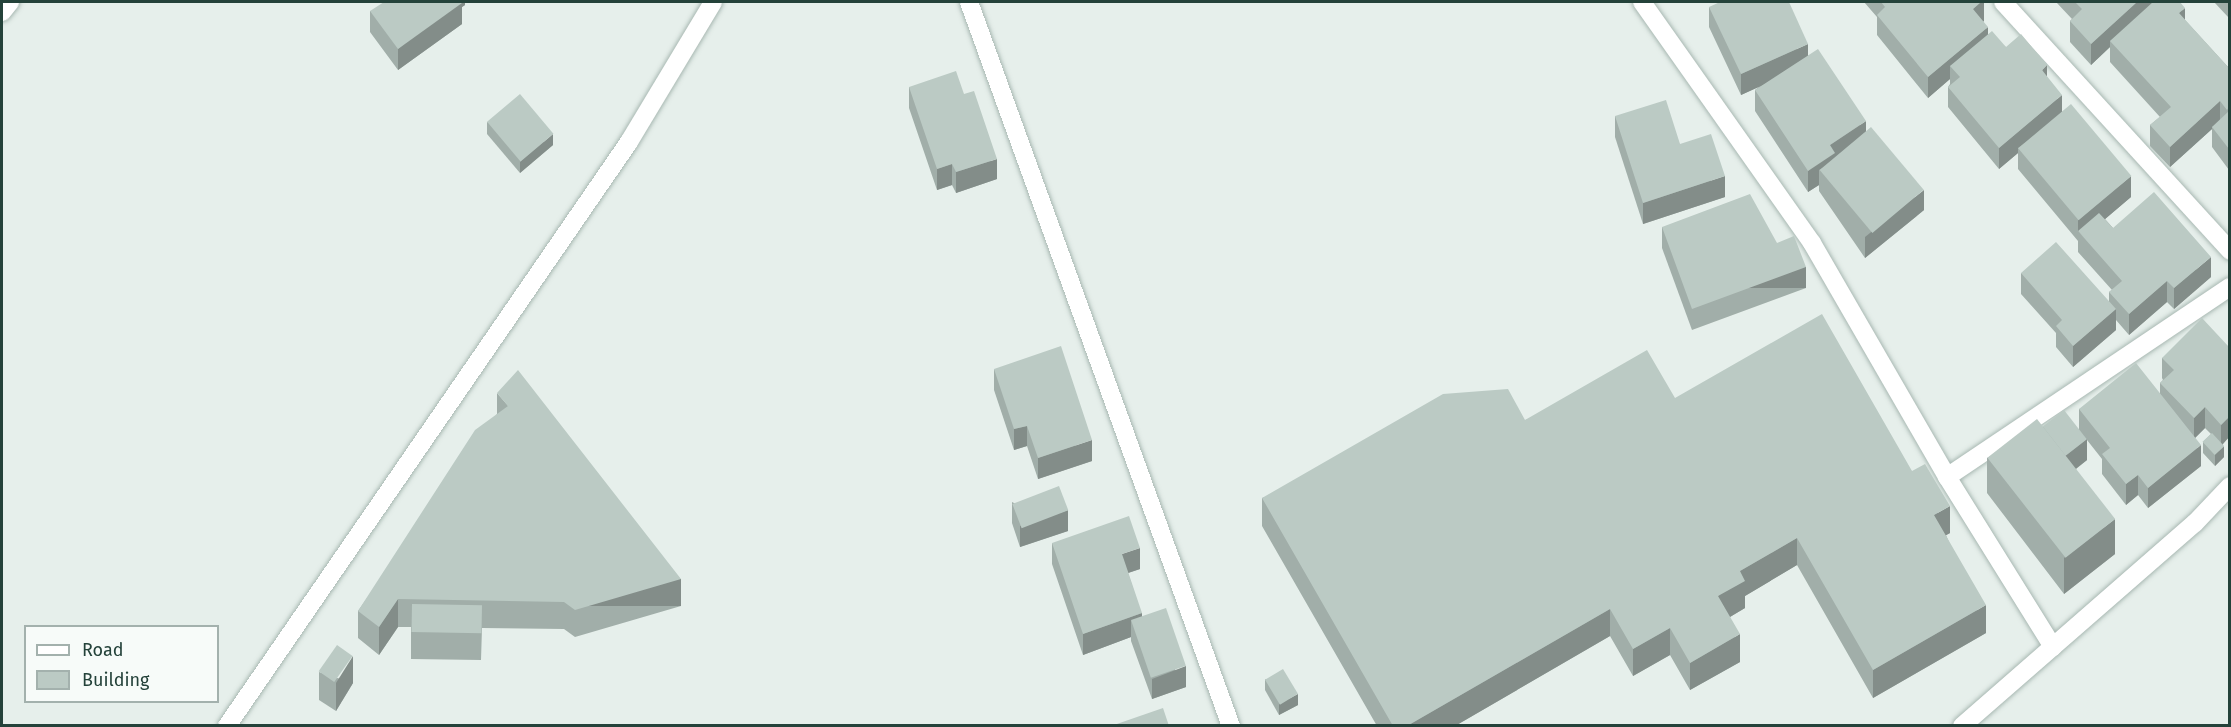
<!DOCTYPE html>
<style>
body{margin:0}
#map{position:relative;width:2231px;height:727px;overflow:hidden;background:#e6efeb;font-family:"Fira Sans",sans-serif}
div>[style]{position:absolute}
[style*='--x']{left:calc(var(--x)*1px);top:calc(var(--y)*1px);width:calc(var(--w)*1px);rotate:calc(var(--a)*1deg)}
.roads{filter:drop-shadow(0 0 2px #a8b8b2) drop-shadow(0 0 2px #a8b8b2)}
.minor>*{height:18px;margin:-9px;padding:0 9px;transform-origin:9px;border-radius:9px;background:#fff}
.wall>*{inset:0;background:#a1aea9}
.shaded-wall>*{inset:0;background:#838d89;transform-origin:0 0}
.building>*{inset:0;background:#bbcac4;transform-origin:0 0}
span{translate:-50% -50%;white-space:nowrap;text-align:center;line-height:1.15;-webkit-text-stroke:6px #f7fbf9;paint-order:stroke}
.frame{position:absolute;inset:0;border:3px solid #24423a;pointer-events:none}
.legend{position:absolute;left:24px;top:625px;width:195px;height:78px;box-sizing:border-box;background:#f7fbf9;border:2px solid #a3b1ad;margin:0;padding:8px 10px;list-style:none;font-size:18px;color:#24423a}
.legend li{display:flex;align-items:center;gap:12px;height:30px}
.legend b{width:30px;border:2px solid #a3b1ad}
</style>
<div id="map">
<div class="roads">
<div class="minor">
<i style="--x:969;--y:2;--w:770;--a:70.11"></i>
<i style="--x:1642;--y:2;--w:295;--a:54.8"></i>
<i style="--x:1812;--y:243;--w:270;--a:60"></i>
<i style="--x:2003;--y:2;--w:337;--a:47.6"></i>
<i style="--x:2;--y:12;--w:13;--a:-51"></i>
<i style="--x:2053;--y:647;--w:200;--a:-121.9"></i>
<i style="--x:1947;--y:477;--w:341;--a:-33.9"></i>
<i style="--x:227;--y:726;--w:709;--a:-55.46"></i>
<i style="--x:629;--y:142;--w:163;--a:-59"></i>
<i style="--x:1962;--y:726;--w:309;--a:-41.1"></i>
<i style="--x:2195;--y:523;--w:51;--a:-46.6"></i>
</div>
</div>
<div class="wall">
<i style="clip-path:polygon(465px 2px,465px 5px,462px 7px,462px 24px,398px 70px,370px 32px,370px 11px)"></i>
<i style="clip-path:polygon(1864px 2px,1984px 2px,1983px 21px,1988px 34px,2047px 77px,2062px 111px,2131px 197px,2105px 219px,2113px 228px,2211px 277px,2174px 309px,2167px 302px,2129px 335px,2116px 320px,2116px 330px,2073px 367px,2056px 347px,2056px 333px,2021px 294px,2021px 273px,2109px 302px,2109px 292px,2112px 290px,2078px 252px,2078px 241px,2018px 169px,2018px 153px,1999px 169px,1948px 107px,1948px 87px,1950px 84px,1950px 79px,1928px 98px,1877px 35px,1877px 17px)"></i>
<i style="clip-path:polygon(2056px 2px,2180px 2px,2185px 20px,2229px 68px,2229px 170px,2212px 147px,2212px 129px,2170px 167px,2150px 146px,2150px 125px,2160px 117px,2110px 62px,2110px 47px,2091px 65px,2070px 42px,2070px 21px,2072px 19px)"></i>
<i style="clip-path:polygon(2214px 2px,2229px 2px,2229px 18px)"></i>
<i style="clip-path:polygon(1709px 7px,1808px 55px,1924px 210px,1865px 258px,1819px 191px,1819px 185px,1808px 192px,1755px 111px,1755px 90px,1760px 86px,1741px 95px,1709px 27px)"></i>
<i style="clip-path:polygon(909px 87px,964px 94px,997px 179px,956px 193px,952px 185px,937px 190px,909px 108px)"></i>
<i style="clip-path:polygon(1615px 116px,1680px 144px,1725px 197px,1643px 224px,1615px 137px)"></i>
<i style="clip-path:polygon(487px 122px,553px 145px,520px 173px,487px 134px)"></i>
<i style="clip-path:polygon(1662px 227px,1777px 243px,1806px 288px,1692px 330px,1662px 248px)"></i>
<i style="clip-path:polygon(2229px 347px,2229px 437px,2223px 444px,2224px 457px,2215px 466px,2203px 453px,2203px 442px,2211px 434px,2205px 428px,2195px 438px,2201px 466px,2148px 508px,2138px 495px,2126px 505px,2102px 474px,2102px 459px,2087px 440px,2087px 460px,2076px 469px,2115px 554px,2064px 594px,1987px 493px,1987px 458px,2043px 427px,2079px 429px,2079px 409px,2160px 393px,2160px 383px,2163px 380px,2162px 378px,2162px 358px)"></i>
<i style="clip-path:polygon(994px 369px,1092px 461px,1038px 479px,1027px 446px,1014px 450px,994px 390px)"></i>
<i style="clip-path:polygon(497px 393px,681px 606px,575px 637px,564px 629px,482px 628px,481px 660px,411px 659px,411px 627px,398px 627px,379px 655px,358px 638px,358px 611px,497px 414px)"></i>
<i style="clip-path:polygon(1675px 398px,1912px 471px,1950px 533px,1946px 535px,1986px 633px,1873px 698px,1797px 565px,1745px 596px,1745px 608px,1730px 617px,1740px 662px,1690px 690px,1670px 655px,1633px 676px,1610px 636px,1455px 726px,1377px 726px,1262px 526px,1262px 498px,1525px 420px)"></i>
<i style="clip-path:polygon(1012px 502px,1068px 531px,1020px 547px,1012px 523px)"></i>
<i style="clip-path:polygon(1052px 543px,1140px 569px,1128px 573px,1142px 616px,1186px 687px,1152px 699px,1131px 641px,1131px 637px,1083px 655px,1052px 564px)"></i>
<i style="clip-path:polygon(319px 672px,353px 683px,336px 711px,319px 700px)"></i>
<i style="clip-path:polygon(1265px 679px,1298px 705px,1279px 715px,1265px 690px)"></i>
</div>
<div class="shaded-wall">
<i style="clip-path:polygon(453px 2px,465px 2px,465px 5px,462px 7px,462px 24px,398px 70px,398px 49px)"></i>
<i style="clip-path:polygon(1981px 2px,1984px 2px,1984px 21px,1973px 30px,1973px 9px)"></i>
<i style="clip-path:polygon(2137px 2px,2160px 2px,2110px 41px,2110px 47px,2091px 65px,2091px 44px)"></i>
<i style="clip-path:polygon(2185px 8px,2185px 29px,2179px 13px)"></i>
<i style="clip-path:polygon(1988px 27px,1988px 48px,1950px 66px,1950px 79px,1928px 98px,1928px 77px)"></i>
<i style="clip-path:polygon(1808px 44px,1808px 65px,1741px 95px,1741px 74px)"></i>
<i style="clip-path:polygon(2047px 65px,2047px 86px,2042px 70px)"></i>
<i style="clip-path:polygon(2062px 95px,2062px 116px,2018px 148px,2018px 153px,1999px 169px,1999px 148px)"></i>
<i style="clip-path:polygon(2220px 101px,2220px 122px,2212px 127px,2212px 129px,2170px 167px,2170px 147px)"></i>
<i style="clip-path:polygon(1866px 121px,1866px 142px,1819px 170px,1819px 185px,1808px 192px,1808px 171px,1830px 145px)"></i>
<i style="clip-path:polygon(553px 134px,553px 145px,520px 173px,520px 162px)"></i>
<i style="clip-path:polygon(997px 159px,997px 179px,956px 193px,956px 172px)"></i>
<i style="clip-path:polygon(952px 164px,952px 185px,937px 190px,937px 169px)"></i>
<i style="clip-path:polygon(1725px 176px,1725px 197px,1643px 224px,1643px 203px)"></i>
<i style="clip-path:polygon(2131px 176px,2131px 197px,2084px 237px,2078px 231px,2078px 241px,2078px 220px)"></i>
<i style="clip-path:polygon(1924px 190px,1924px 210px,1865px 258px,1865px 237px)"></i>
<i style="clip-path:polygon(2211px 257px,2211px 277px,2174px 309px,2174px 288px)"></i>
<i style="left:1806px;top:267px;width:21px;height:121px;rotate:90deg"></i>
<i style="clip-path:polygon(2167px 281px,2167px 302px,2129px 335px,2129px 314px)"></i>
<i style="clip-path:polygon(2116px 309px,2116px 330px,2073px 367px,2073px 346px)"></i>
<i style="clip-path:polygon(2205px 407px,2205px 428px,2194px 439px,2194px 418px)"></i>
<i style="clip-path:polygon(2229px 417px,2229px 437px,2221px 446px,2221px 425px)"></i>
<i style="clip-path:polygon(1027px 426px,1027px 446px,1014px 450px,1014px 429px)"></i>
<i style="clip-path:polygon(2087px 439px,2087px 460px,2064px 478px,2064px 457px)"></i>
<i style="clip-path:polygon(1092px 440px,1092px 461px,1038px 479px,1038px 458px)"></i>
<i style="clip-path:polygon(2201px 445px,2201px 466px,2148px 508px,2148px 488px)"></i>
<i style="clip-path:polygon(2224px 446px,2224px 457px,2215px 466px,2215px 454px)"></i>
<i style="clip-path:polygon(2138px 475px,2138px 495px,2126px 505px,2126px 484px)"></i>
<i style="clip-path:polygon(1950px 506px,1950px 533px,1934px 542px,1934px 515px)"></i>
<i style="clip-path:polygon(1068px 510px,1068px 531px,1020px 547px,1020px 526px)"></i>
<i style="clip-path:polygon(2115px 519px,2115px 554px,2064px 594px,2064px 558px)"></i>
<i style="clip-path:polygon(1797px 538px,1797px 565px,1745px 596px,1745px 608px,1718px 624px,1718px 596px,1740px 571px)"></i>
<i style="clip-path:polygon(1140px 548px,1140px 569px,1122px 575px,1122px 554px)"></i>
<i style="left:681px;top:579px;width:27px;height:110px;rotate:90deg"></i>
<i style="clip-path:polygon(398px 599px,398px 627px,379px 655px,379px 627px)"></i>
<i style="clip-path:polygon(1986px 605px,1986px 633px,1873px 698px,1873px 670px)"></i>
<i style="clip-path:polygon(1610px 609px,1610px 636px,1455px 726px,1407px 726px)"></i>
<i style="clip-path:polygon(1142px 613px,1142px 634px,1131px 620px,1131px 637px,1083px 655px,1083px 634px)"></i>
<i style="clip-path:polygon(1670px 628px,1670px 655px,1633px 676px,1633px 649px)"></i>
<i style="clip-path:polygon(1740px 634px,1740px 662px,1690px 690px,1690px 663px)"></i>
<i style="clip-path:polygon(353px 656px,353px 683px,336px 711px,336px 683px)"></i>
<i style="clip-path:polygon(1186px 666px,1186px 687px,1152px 699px,1152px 679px)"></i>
<i style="clip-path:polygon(1298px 694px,1298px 705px,1279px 715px,1279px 704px)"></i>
</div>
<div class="building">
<i style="clip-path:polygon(384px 2px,461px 2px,462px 3px,398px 49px,370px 11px)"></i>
<i style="clip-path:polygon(1720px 2px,1789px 2px,1808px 44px,1741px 74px,1709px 7px)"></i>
<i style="clip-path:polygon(1881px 2px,1981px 2px,1973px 9px,1988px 27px,1928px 77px,1877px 15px,1885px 7px)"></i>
<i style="clip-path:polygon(2075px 2px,2137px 2px,2091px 44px,2070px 21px,2082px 9px)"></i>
<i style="clip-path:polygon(2153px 2px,2180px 2px,2185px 8px,2179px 13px,2229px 68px,2229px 107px,2227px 110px,2220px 101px,2170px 147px,2150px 125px,2171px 107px,2110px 41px)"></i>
<i style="clip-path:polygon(1992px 31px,2006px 47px,2021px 34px,2047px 65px,2042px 70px,2062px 95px,1999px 148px,1948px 87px,1960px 77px,1950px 66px)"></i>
<i style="clip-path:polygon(1818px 49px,1866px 121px,1830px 145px,1835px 153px,1808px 171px,1755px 90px)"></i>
<i style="clip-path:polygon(956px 71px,964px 94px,974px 91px,997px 159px,956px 172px,952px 164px,937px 169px,909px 87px)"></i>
<i style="left:520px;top:94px;width:52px;height:43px;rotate:50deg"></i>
<i style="clip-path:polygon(1666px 100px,1680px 144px,1711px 134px,1725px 176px,1643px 203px,1615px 116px)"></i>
<i style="left:2071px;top:104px;width:94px;height:69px;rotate:50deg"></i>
<i style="clip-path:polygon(2229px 111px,2229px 149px,2212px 127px)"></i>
<i style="left:1871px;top:127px;width:82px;height:67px;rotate:50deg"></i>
<i style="clip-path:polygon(2154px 192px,2211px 257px,2174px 288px,2167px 281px,2129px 314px,2109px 292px,2122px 281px,2078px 231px,2099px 213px,2113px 228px)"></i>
<i style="clip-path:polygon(1750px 194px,1777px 243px,1794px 236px,1806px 267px,1692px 309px,1662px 227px)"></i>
<i style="clip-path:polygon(2056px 242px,2116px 309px,2073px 346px,2056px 326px,2062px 320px,2021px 273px)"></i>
<i style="clip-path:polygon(1822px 314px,1912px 471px,1925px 464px,1950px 506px,1934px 515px,1986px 605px,1873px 670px,1797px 538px,1740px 571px,1745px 581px,1718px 596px,1740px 634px,1690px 663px,1670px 628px,1633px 649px,1610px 609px,1407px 726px,1393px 726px,1262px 498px,1443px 394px,1508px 389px,1525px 420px,1647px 350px,1675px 398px)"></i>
<i style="clip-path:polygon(2202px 318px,2229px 347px,2229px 417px,2221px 425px,2205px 407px,2194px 418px,2160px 383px,2174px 370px,2162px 358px)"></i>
<i style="clip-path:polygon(1061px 346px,1092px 440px,1038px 458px,1027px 426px,1014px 429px,994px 369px)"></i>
<i style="clip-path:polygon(2136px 363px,2201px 445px,2148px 488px,2138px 475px,2126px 484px,2102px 454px,2110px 448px,2079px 409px)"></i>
<i style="clip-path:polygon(518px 370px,681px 579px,575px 610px,564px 602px,398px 599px,379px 627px,358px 611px,475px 430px,508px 406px,497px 393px)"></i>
<i style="left:2064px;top:410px;width:37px;height:27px;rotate:52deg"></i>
<i style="left:2037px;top:419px;width:127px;height:63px;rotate:52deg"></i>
<i style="left:2212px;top:433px;width:18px;height:13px;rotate:47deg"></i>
<i style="left:1059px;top:486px;width:26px;height:50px;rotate:69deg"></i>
<i style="clip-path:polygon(1129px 516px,1140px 548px,1122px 554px,1142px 613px,1083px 634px,1052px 543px)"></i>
<i style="left:412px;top:604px;width:70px;height:28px;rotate:1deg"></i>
<i style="left:1166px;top:608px;width:61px;height:37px;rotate:71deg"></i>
<i style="left:337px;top:645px;width:19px;height:32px;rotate:35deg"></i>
<i style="left:1283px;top:669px;width:29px;height:21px;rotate:59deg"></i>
<i style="clip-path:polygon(1163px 708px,1169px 726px,1111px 726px)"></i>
</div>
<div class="frame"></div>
<ul class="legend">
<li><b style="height:8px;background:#fff"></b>Road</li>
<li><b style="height:16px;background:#bbcac4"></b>Building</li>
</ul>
</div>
